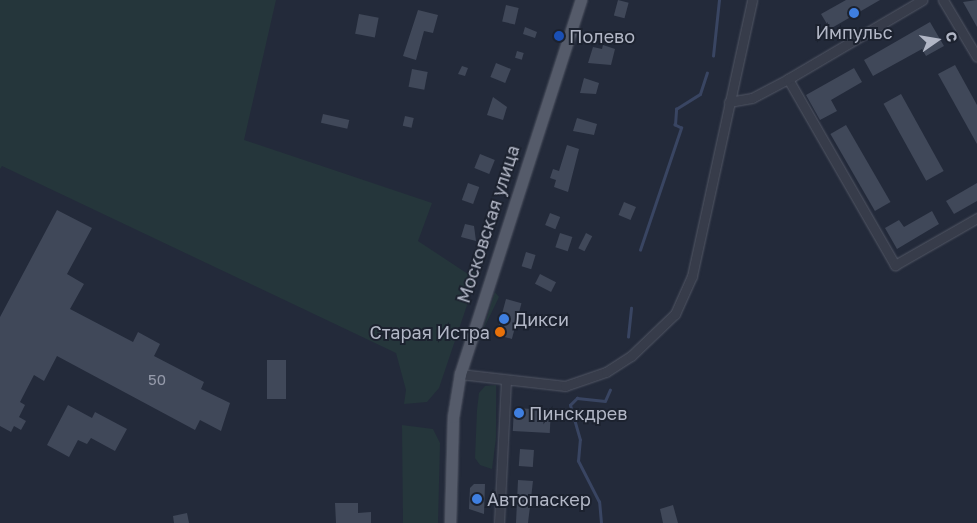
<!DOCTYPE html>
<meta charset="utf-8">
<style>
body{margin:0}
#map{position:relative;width:977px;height:523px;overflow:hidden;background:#232a3a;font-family:"Golos Text",sans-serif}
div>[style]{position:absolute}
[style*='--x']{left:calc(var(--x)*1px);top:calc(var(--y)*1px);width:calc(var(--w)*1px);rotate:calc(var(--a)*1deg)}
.green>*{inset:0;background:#25363b}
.stream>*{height:2.5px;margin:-1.25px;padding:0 1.25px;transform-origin:1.25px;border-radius:1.25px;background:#394562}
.building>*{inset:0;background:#404859;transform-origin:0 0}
.roads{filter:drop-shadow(0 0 1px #525765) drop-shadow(0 0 1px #525765)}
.minor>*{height:9px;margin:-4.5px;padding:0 4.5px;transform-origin:4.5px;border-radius:4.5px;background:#373c4a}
.major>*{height:11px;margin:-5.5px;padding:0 5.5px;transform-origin:5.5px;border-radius:5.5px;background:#555b6a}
.dots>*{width:14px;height:14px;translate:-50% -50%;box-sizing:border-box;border:2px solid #1c222f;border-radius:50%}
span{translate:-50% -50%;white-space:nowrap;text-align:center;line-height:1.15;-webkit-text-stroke:4px #1c222f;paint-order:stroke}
.number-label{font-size:15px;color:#969bab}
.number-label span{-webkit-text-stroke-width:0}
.poi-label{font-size:18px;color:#b2b7c6}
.left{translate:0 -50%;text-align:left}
.right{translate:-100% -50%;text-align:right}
.street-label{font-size:18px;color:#b2b7c6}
.north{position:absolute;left:912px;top:15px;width:50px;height:50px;-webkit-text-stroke:4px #1c222f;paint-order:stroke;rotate:77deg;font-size:14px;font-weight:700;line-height:20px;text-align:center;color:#b2b7c6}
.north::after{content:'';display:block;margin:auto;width:18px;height:22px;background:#b2b7c6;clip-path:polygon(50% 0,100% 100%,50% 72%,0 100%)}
</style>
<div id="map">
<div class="green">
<i style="clip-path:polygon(0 0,276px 0,244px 140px,432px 203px,418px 241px,468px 274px,487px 246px,439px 388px,427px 402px,404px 404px,406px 390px,396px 353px,2px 166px,0 169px)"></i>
<i style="clip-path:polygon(495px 292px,499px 297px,483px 330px)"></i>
<i style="clip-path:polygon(496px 385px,496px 438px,492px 469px,480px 465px,475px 458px,477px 410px,479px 393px,485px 386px)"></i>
<i style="clip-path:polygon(402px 425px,433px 429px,440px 443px,438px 523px,403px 523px)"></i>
</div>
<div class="stream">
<i style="--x:713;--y:56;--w:56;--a:-83.9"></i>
<i style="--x:640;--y:250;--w:129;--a:-71.4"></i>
<i style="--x:681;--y:128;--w:7;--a:-153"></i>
<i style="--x:675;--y:125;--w:16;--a:-86"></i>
<i style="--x:676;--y:109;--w:28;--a:-32"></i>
<i style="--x:700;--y:94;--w:22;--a:-72"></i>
<i style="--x:628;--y:337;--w:29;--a:-84"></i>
<i style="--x:601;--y:523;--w:21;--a:-95"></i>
<i style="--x:599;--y:502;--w:46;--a:-117.1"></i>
<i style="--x:578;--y:461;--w:21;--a:-85"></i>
<i style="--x:580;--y:440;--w:36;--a:-106"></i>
<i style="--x:570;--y:405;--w:10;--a:-45"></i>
<i style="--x:577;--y:398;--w:28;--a:6"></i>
<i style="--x:605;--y:401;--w:12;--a:-66"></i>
</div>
<div class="building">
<i style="left:618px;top:0;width:11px;height:16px;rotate:15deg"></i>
<i style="clip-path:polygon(846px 0,880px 0,830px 29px,821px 14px)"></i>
<i style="clip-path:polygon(977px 0,977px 27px,963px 2px)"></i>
<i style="left:506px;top:5px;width:13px;height:17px;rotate:13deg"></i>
<i style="clip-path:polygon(418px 10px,438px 15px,433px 33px,424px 31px,416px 60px,403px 56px)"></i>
<i style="left:359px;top:14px;width:20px;height:20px;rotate:11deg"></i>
<i style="clip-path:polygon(930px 22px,944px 46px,926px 56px,922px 49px,873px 76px,864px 60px)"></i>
<i style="clip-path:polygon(525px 27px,537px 32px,535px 38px,523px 34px)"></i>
<i style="clip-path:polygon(603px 45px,615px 49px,611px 65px,588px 63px,593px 47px,602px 49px)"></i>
<i style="left:517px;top:51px;width:7px;height:7px;rotate:16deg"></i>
<i style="left:496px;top:63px;width:16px;height:15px;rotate:22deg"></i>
<i style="clip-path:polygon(955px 65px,977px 105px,977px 144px,938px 74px)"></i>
<i style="clip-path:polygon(462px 66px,468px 68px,465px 76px,458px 74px)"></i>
<i style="clip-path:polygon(854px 68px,862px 82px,831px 100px,837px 111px,820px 120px,806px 95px)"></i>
<i style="left:412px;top:69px;width:16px;height:18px;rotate:11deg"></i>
<i style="clip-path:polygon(584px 78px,599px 83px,596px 94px,580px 93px)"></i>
<i style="left:901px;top:94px;width:88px;height:20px;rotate:61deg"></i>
<i style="clip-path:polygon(493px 97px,507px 107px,503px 120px,487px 115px)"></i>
<i style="left:323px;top:114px;width:27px;height:9px;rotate:13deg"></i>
<i style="left:405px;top:116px;width:9px;height:10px;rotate:13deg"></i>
<i style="clip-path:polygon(577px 118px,597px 124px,594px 135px,573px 131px)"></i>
<i style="left:846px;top:125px;width:89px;height:18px;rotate:60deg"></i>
<i style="clip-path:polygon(567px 145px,579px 149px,568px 192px,554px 187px,556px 180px,550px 178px,553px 169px,559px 171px)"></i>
<i style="left:480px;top:154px;width:16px;height:15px;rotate:22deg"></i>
<i style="left:468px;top:183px;width:12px;height:18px;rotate:20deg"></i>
<i style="clip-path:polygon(977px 183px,977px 201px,954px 214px,946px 201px)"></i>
<i style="left:624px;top:202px;width:13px;height:14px;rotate:23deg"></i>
<i style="clip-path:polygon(57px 210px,92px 228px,67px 274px,84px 284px,70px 309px,133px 342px,138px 332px,160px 344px,154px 356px,204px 382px,201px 389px,230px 403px,221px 431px,200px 420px,195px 430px,57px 356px,44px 381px,34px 375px,20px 402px,25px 405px,19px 417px,26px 421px,21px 430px,14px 426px,11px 432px,0 426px,0 317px)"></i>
<i style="clip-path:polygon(932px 211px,939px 224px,897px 249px,885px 228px,899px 220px,904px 227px)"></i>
<i style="left:550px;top:213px;width:11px;height:13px;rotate:22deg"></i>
<i style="clip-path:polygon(465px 224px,474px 226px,476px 241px,461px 237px)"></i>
<i style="left:560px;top:233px;width:13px;height:15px;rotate:18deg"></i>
<i style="left:586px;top:233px;width:7px;height:17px;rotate:27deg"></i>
<i style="left:526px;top:252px;width:10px;height:15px;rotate:17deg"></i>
<i style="left:540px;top:274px;width:18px;height:11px;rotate:27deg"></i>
<i style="left:506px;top:299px;width:16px;height:37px;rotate:15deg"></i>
<i style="left:267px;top:360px;width:19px;height:39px"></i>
<i style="clip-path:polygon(68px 405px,92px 418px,95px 412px,127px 429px,115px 451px,91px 438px,87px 444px,78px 440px,69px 457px,47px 445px)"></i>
<i style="left:514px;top:408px;width:37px;height:23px;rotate:3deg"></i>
<i style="left:520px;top:449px;width:14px;height:17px;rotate:4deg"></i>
<i style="clip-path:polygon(518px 480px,533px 481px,528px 523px,516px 523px)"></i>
<i style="clip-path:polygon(474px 484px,485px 484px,484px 514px,469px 509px,470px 488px)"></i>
<i style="clip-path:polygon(335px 503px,358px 503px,358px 513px,371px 512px,371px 523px,336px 523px)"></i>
<i style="clip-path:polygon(673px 505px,678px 523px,663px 523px,660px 509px)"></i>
<i style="clip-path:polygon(187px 513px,189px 523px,174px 523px,173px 516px)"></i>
</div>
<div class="roads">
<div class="minor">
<i style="--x:943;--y:0;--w:66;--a:59.2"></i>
<i style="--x:788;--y:79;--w:215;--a:60.1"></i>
<i style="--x:895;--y:265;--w:95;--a:-29.8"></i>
<i style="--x:729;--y:102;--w:23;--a:-10"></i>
<i style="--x:752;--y:98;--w:41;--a:-27.8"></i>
<i style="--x:788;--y:79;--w:156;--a:-30.5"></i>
<i style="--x:460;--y:374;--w:106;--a:6.5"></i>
<i style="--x:565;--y:386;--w:43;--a:-18.9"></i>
<i style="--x:606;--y:372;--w:30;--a:-33"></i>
<i style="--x:631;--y:356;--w:61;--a:-43.7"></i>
<i style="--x:675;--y:314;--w:42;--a:-65.9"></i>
<i style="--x:692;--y:276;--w:282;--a:-77.7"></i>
<i style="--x:499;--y:523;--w:142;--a:-87.2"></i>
</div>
<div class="major">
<i style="--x:450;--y:523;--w:106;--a:-88.4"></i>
<i style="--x:453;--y:417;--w:44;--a:-80.8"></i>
<i style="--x:460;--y:374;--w:393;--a:-72.1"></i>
</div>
</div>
<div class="dots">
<i style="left:854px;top:13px;background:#3f7fe0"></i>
<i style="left:559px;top:36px;background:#1a4fb4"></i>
<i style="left:504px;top:319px;background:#3f7fe0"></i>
<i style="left:500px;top:332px;background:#e8710a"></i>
<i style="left:519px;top:413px;background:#3f7fe0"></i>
<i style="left:477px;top:499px;background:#3f7fe0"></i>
</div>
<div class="number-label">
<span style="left:157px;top:380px">50</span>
</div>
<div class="poi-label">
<span style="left:854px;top:32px">Импульс</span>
<span class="left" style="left:569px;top:36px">Полево</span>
<span class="left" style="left:514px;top:319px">Дикси</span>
<span class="right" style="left:490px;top:332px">Старая Истра</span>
<span class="left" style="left:529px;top:413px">Пинскдрев</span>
<span class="left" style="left:487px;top:499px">Автопаскер</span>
</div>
<div class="street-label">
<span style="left:488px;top:224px;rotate:-72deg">Московская улица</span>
</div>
<div class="north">С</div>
</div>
